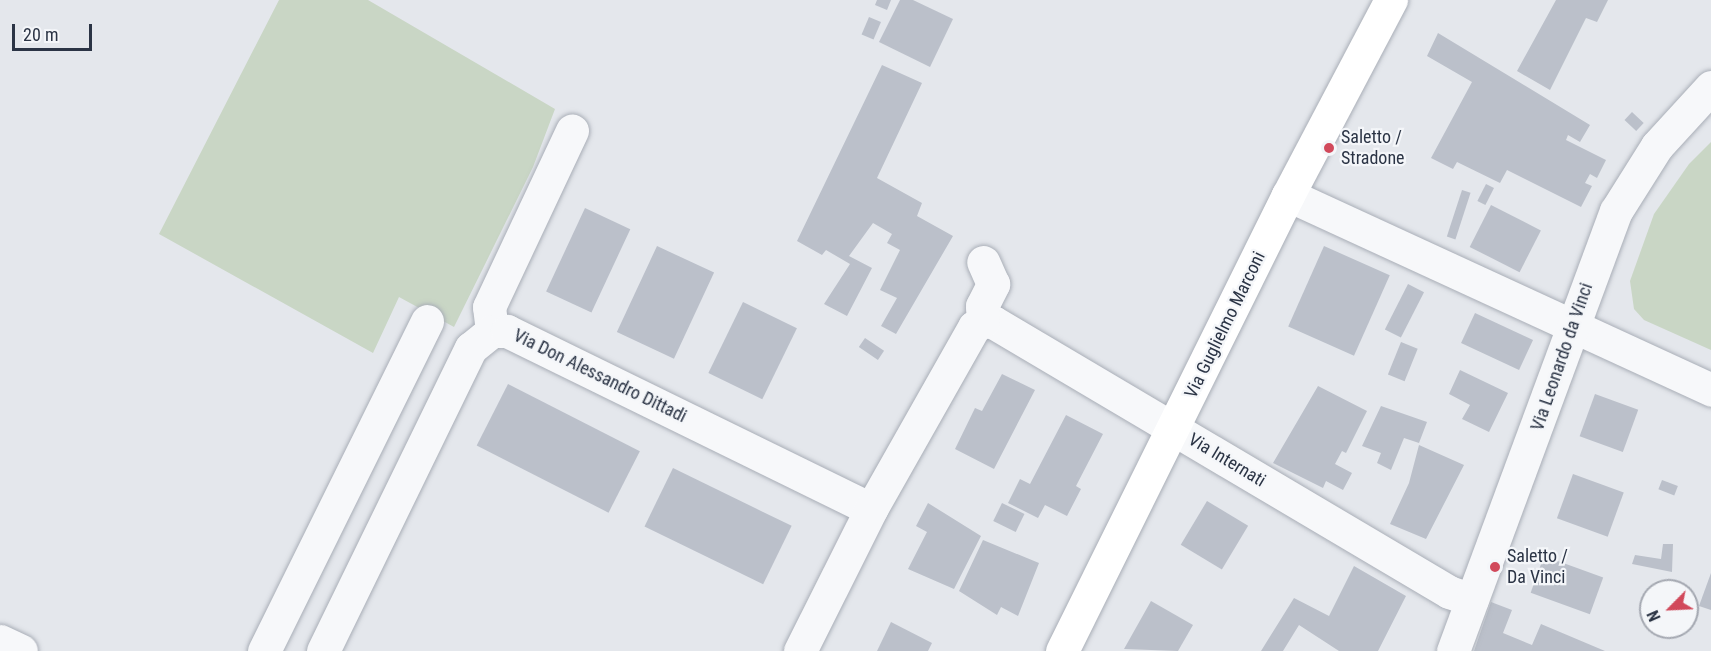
<!DOCTYPE html>
<style>
body{margin:0}
#map{position:relative;width:1711px;height:651px;overflow:hidden;background:#e4e7ec;font-family:"Roboto Condensed",sans-serif}
div>[style]{position:absolute}
[style*='--x']{left:calc(var(--x)*1px);top:calc(var(--y)*1px);width:calc(var(--w)*1px);rotate:calc(var(--a)*1deg)}
.green>*{inset:0;background:#c9d6c5}
.building>*{inset:0;background:#bbc0ca;transform-origin:0 0}
.roads{filter:drop-shadow(0 0 2px #a9aeb7) drop-shadow(0 0 2px #a9aeb7)}
.minor>*{height:33px;margin:-16.5px;padding:0 16.5px;transform-origin:16.5px;border-radius:16.5px;background:#f7f8fa}
.major>*{height:33px;margin:-16.5px;padding:0 16.5px;transform-origin:16.5px;border-radius:16.5px;background:#fff}
.dots>*{width:16px;height:16px;translate:-50% -50%;box-sizing:border-box;border:3px solid #f4f6f9;border-radius:50%}
span{translate:-50% -50%;white-space:nowrap;text-align:center;line-height:1.15;-webkit-text-stroke:4.5px #f4f6f9;paint-order:stroke}
.poi-label{font-size:18px;color:#2b3445}
.left{translate:0 -50%;text-align:left}
.street-label{font-size:18px;color:#2b3445}
.north{position:absolute;left:1639px;top:579px;width:60px;height:60px;box-sizing:border-box;background:#f4f6f9;border:2px solid #a4a8b1;border-radius:50%;rotate:246deg;font-size:16px;font-weight:700;line-height:24px;text-align:center;color:#2b3445}
.north::after{content:'';display:block;margin:auto;width:21px;height:27px;background:#d1495b;clip-path:polygon(50% 0,100% 100%,50% 72%,0 100%)}
.scale{position:absolute;left:12px;top:24px;width:80px;height:27px;box-sizing:border-box;border:3px solid #2b3445;border-top:0;padding-left:8px;font-size:18px;line-height:21px;white-space:nowrap;color:#2b3445;-webkit-text-stroke:4px #f4f6f9;paint-order:stroke}
</style>
<div id="map">
<div class="green">
<i style="clip-path:polygon(279px 0,368px 0,555px 109px,533px 167px,454px 327px,399px 297px,373px 353px,159px 234px)"></i>
<i style="clip-path:polygon(1711px 142px,1711px 350px,1644px 320px,1634px 309px,1630px 281px,1654px 214px,1689px 164px)"></i>
</div>
<div class="building">
<i style="clip-path:polygon(877px 0,891px 0,887px 10px,875px 5px)"></i>
<i style="clip-path:polygon(900px 0,913px 0,953px 19px,930px 67px,879px 42px)"></i>
<i style="clip-path:polygon(1556px 0,1608px 0,1597px 22px,1586px 18px,1550px 90px,1517px 71px)"></i>
<i style="left:869px;top:17px;width:13px;height:19px;rotate:23deg"></i>
<i style="clip-path:polygon(1438px 33px,1590px 125px,1580px 142px,1568px 135px,1566px 140px,1606px 160px,1597px 178px,1590px 174px,1585px 183px,1592px 186px,1581px 207px,1507px 170px,1500px 183px,1457px 162px,1453px 169px,1431px 158px,1472px 82px,1427px 56px)"></i>
<i style="clip-path:polygon(882px 65px,922px 83px,877px 178px,922px 203px,917px 216px,953px 236px,896px 334px,881px 326px,897px 298px,880px 290px,900px 250px,887px 243px,892px 234px,873px 223px,849px 256px,872px 268px,847px 316px,824px 304px,850px 264px,826px 250px,822px 255px,797px 241px)"></i>
<i style="left:1632px;top:112px;width:16px;height:11px;rotate:43deg"></i>
<i style="left:1486px;top:184px;width:9px;height:19px;rotate:27deg"></i>
<i style="left:1462px;top:190px;width:9px;height:49px;rotate:18deg"></i>
<i style="left:1491px;top:205px;width:56px;height:47px;rotate:27deg"></i>
<i style="left:585px;top:208px;width:50px;height:92px;rotate:25deg"></i>
<i style="left:657px;top:246px;width:63px;height:95px;rotate:25deg"></i>
<i style="left:1324px;top:246px;width:72px;height:88px;rotate:24deg"></i>
<i style="left:1408px;top:284px;width:18px;height:51px;rotate:27deg"></i>
<i style="left:743px;top:302px;width:60px;height:79px;rotate:26deg"></i>
<i style="left:1475px;top:313px;width:64px;height:33px;rotate:25deg"></i>
<i style="left:865px;top:338px;width:23px;height:11px;rotate:34deg"></i>
<i style="left:1401px;top:342px;width:18px;height:35px;rotate:22deg"></i>
<i style="clip-path:polygon(1460px 370px,1508px 393px,1489px 432px,1462px 419px,1470px 405px,1449px 394px)"></i>
<i style="clip-path:polygon(1002px 374px,1035px 390px,994px 469px,955px 449px,975px 408px,982px 411px)"></i>
<i style="left:508px;top:384px;width:148px;height:69px;rotate:27deg"></i>
<i style="clip-path:polygon(1318px 386px,1367px 411px,1346px 453px,1342px 451px,1335px 464px,1352px 473px,1343px 490px,1326px 481px,1323px 488px,1273px 463px)"></i>
<i style="left:1595px;top:394px;width:46px;height:45px;rotate:20deg"></i>
<i style="clip-path:polygon(1381px 406px,1427px 422px,1419px 443px,1404px 438px,1391px 470px,1377px 463px,1381px 453px,1362px 446px)"></i>
<i style="clip-path:polygon(1066px 415px,1103px 434px,1076px 486px,1081px 489px,1067px 516px,1045px 505px,1038px 518px,1008px 503px,1020px 479px,1030px 484px)"></i>
<i style="clip-path:polygon(1419px 445px,1464px 465px,1426px 539px,1390px 524px,1409px 483px)"></i>
<i style="left:673px;top:468px;width:132px;height:65px;rotate:26deg"></i>
<i style="left:1573px;top:474px;width:54px;height:47px;rotate:20deg"></i>
<i style="left:1662px;top:480px;width:17px;height:10px;rotate:21deg"></i>
<i style="left:1207px;top:501px;width:48px;height:51px;rotate:31deg"></i>
<i style="clip-path:polygon(928px 503px,981px 536px,954px 589px,908px 569px,927px 532px,916px 526px)"></i>
<i style="left:1002px;top:503px;width:25px;height:20px;rotate:26deg"></i>
<i style="clip-path:polygon(983px 540px,1039px 563px,1018px 616px,1001px 607px,997px 615px,959px 591px)"></i>
<i style="clip-path:polygon(1663px 544px,1673px 544px,1672px 572px,1632px 564px,1635px 555px,1661px 559px)"></i>
<i style="left:1544px;top:556px;width:63px;height:39px;rotate:20deg"></i>
<i style="clip-path:polygon(1354px 566px,1406px 596px,1378px 651px,1339px 651px,1299px 625px,1283px 651px,1261px 651px,1294px 598px,1329px 616px)"></i>
<i style="clip-path:polygon(1711px 573px,1711px 610px,1699px 606px)"></i>
<i style="clip-path:polygon(1151px 601px,1193px 625px,1178px 651px,1124px 649px)"></i>
<i style="clip-path:polygon(1491px 602px,1512px 610px,1503px 633px,1532px 645px,1541px 624px,1605px 651px,1474px 651px)"></i>
<i style="clip-path:polygon(891px 622px,932px 643px,928px 651px,877px 651px)"></i>
</div>
<div class="roads">
<div class="minor">
<i style="--x:1288;--y:195;--w:466;--a:24.7"></i>
<i style="--x:983;--y:321;--w:10;--a:6"></i>
<i style="--x:993;--y:322;--w:530;--a:30.63"></i>
<i style="--x:1449;--y:592;--w:24;--a:19"></i>
<i style="--x:492;--y:331;--w:24;--a:-97"></i>
<i style="--x:489;--y:307;--w:195;--a:-64.8"></i>
<i style="--x:0;--y:641;--w:23;--a:25"></i>
<i style="--x:264;--y:651;--w:368;--a:-63.7"></i>
<i style="--x:323;--y:651;--w:337;--a:-64"></i>
<i style="--x:471;--y:348;--w:27;--a:-39"></i>
<i style="--x:492;--y:331;--w:15;--a:0"></i>
<i style="--x:507;--y:331;--w:405;--a:26.1"></i>
<i style="--x:800;--y:651;--w:159;--a:-63.4"></i>
<i style="--x:871;--y:509;--w:209;--a:-60.5"></i>
<i style="--x:974;--y:327;--w:11;--a:-34"></i>
<i style="--x:983;--y:321;--w:15;--a:-94"></i>
<i style="--x:982;--y:306;--w:25;--a:-63"></i>
<i style="--x:993;--y:284;--w:24;--a:-114"></i>
<i style="--x:1453;--y:651;--w:469;--a:-69.7"></i>
<i style="--x:1616;--y:211;--w:77;--a:-57.8"></i>
<i style="--x:1657;--y:146;--w:80;--a:-47.5"></i>
</div>
<div class="major">
<i style="--x:1062;--y:651;--w:509;--a:-63.64"></i>
<i style="--x:1288;--y:195;--w:221;--a:-62.2"></i>
</div>
</div>
<div class="dots">
<i style="left:1329px;top:148px;background:#d1495b"></i>
<i style="left:1495px;top:567px;background:#d1495b"></i>
</div>
<div class="poi-label">
<span class="left" style="left:1341px;top:148px">Saletto /<br>Stradone</span>
<span class="left" style="left:1507px;top:567px">Saletto /<br>Da Vinci</span>
</div>
<div class="street-label">
<span style="left:1225px;top:325px;rotate:-64deg">Via Guglielmo Marconi</span>
<span style="left:1562px;top:357px;rotate:-71deg">Via Leonardo da Vinci</span>
<span style="left:600px;top:376px;rotate:26deg">Via Don Alessandro Dittadi</span>
<span style="left:1227px;top:460px;rotate:31deg">Via Internati</span>
</div>
<div class="north">N</div>
<div class="scale">20 m</div>
</div>
